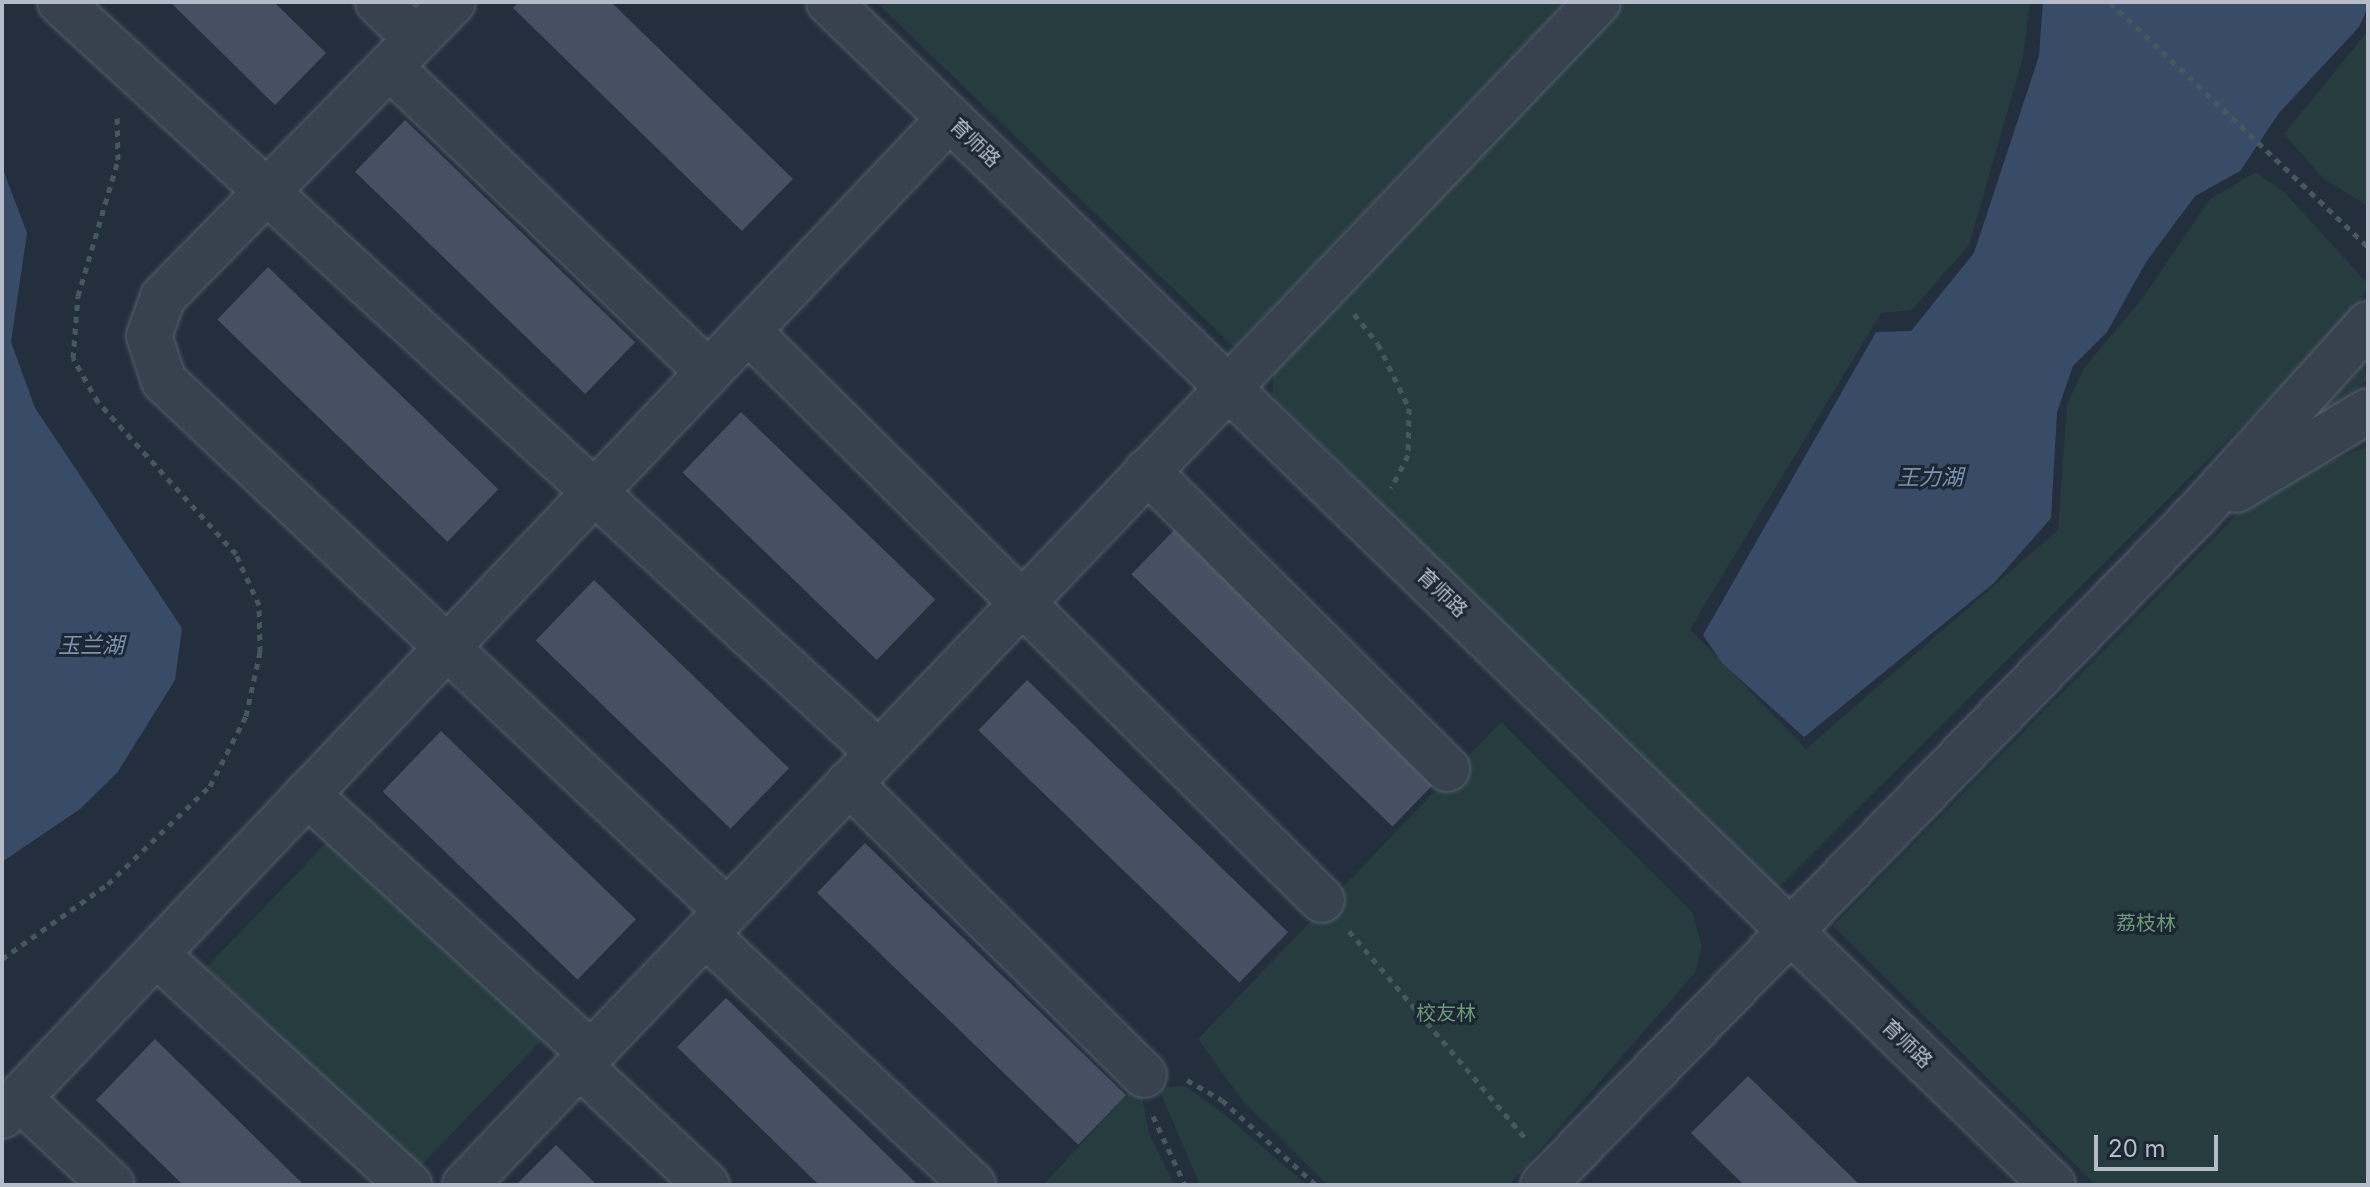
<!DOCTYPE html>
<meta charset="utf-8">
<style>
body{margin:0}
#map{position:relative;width:2370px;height:1187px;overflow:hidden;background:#242f3e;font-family:Inter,"Noto Sans SC",sans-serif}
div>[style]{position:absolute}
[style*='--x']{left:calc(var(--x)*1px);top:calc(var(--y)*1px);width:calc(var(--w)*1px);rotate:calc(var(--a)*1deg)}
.green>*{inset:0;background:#263c3f;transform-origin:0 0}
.water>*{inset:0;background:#394c67}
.building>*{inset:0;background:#455162;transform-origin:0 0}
.path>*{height:5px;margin-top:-2.5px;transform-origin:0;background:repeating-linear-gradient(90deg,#44595c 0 6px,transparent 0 12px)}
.roads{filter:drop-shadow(0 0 2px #565f6c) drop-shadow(0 0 2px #565f6c)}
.minor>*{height:44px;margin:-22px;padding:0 22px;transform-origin:22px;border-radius:22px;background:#38414e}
span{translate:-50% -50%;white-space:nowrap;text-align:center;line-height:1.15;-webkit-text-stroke:6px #1d2633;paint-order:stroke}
.street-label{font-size:20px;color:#b4bcc9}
.park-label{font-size:20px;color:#6b9a76}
.water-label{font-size:22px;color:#7c92b1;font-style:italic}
.frame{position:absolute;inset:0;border:4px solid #b4bcc9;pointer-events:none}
.scale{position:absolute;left:2094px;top:1135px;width:124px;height:36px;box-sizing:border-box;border:4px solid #b4bcc9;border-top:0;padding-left:10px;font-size:24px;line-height:28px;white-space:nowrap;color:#b4bcc9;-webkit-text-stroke:6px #1d2633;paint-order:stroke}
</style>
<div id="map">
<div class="green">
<i style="clip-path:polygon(876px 2px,1566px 2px,1234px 347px)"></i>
<i style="clip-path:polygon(1622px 2px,2030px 2px,2023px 57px,1969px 245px,1912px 310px,1881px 313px,1690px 629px,1806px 749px,2058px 530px,2067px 405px,2084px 368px,2145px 295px,2210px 199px,2256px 172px,2284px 192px,2368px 284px,2357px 311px,1773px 893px,1272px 395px,1274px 363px)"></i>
<i style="clip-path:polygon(2368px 31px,2368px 206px,2323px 178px,2284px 134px)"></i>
<i style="clip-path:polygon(2361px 360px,2368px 379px,2266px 467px)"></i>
<i style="clip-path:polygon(2368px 446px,2368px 1185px,2096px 1185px,1833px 926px,2259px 492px)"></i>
<i style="clip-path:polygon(1501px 722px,1692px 912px,1702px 946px,1695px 973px,1509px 1185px,1328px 1185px,1242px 1100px,1198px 1039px)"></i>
<i style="left:333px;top:836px;width:292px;height:182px;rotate:44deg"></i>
<i style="clip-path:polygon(1139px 1082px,1149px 1133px,1174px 1185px,1043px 1185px)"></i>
<i style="clip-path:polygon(1185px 1086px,1224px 1114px,1307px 1185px,1200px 1185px,1158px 1087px)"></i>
</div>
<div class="water">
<i style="clip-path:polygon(2043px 2px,2368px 2px,2368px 7px,2359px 27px,2279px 113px,2240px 171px,2195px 196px,2146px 262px,2107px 332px,2073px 366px,2057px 412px,2051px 518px,1994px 583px,1804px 737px,1722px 663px,1703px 635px,1876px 332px,1911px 331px,1974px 253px,2039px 56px)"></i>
<i style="clip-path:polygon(2px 167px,27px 233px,11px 342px,35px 408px,182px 628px,175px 680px,117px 773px,80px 809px,2px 862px)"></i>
</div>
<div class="building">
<i style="clip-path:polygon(170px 2px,274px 2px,326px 53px,275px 105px)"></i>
<i style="clip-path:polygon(519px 2px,611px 2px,793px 179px,742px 231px,513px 8px)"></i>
<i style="left:405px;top:120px;width:320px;height:72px;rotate:44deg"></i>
<i style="left:268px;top:267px;width:320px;height:73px;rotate:44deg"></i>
<i style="left:741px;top:412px;width:270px;height:84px;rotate:44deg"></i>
<i style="left:1180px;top:524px;width:363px;height:70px;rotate:44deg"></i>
<i style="left:594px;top:580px;width:271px;height:84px;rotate:44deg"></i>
<i style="left:1027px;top:680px;width:363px;height:70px;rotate:44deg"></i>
<i style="left:441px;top:731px;width:271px;height:84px;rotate:44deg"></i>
<i style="left:865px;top:843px;width:363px;height:69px;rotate:44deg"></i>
<i style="clip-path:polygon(726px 998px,918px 1185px,819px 1185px,677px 1047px)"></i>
<i style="clip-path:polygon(155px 1039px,304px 1185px,183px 1185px,96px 1100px)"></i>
<i style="clip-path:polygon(1748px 1076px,1860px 1185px,1744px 1185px,1691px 1133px)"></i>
<i style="clip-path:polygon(556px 1145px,597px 1185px,516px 1185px)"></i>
</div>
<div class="path">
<i style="--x:2110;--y:2;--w:356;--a:43.5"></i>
<i style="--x:1354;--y:314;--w:38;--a:51"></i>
<i style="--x:1378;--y:344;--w:71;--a:64.2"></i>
<i style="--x:1409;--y:408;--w:47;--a:91.2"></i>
<i style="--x:1408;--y:455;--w:37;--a:117"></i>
<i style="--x:1349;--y:931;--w:275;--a:49.6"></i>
<i style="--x:2;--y:959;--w:130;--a:-35.3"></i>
<i style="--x:108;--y:884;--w:141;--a:-43.9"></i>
<i style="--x:210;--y:786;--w:79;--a:-62.8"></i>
<i style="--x:246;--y:716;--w:66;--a:-77.7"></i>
<i style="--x:260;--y:652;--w:47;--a:-91.2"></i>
<i style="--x:259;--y:605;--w:56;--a:-114.3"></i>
<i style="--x:236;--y:554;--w:205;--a:-132.2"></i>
<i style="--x:98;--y:402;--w:51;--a:-119.6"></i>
<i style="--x:73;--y:358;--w:62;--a:-85.4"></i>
<i style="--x:78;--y:296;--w:142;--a:-73.6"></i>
<i style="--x:118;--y:160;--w:46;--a:-91.2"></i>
<i style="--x:1187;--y:1080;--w:40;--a:29.7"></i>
<i style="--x:1222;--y:1100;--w:127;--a:42.1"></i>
<i style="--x:1153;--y:1116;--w:76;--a:65.1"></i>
</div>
<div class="roads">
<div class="minor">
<i style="--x:60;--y:2;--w:1110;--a:42.52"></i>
<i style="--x:378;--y:2;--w:53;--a:44.2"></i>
<i style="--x:453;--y:2;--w:414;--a:134.5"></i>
<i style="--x:163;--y:297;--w:41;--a:109.7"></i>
<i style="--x:149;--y:336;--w:47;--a:71.6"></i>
<i style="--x:164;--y:381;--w:773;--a:43.27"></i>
<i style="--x:829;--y:2;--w:1702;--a:44.02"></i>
<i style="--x:390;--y:67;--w:441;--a:43.8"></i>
<i style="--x:748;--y:331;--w:808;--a:44.75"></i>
<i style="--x:1147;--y:471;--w:423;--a:44.8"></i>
<i style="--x:2236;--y:490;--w:154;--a:-30.9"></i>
<i style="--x:849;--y:783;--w:415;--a:44.7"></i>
<i style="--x:307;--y:794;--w:384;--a:42.4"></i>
<i style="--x:705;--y:934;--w:367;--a:43.1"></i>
<i style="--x:156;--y:954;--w:343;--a:42.4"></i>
<i style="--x:579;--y:1065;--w:175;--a:43.2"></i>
<i style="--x:19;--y:1098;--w:127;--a:43.1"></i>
<i style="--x:2;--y:1116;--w:1376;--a:-46.47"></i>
<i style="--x:465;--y:1185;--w:1638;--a:-46.24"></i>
<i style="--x:1543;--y:1185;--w:937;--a:-45.74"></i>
<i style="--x:2197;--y:514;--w:256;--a:-48"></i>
</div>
</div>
<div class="street-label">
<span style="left:975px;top:143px;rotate:44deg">育师路</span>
<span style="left:1442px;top:593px;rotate:44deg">育师路</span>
<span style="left:1907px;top:1044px;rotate:44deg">育师路</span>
</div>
<div class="park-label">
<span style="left:2146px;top:923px">荔枝林</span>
<span style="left:1446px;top:1013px">校友林</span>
</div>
<div class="water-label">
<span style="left:1930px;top:478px">王力湖</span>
<span style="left:91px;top:646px">玉兰湖</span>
</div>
<div class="frame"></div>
<div class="scale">20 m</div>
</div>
